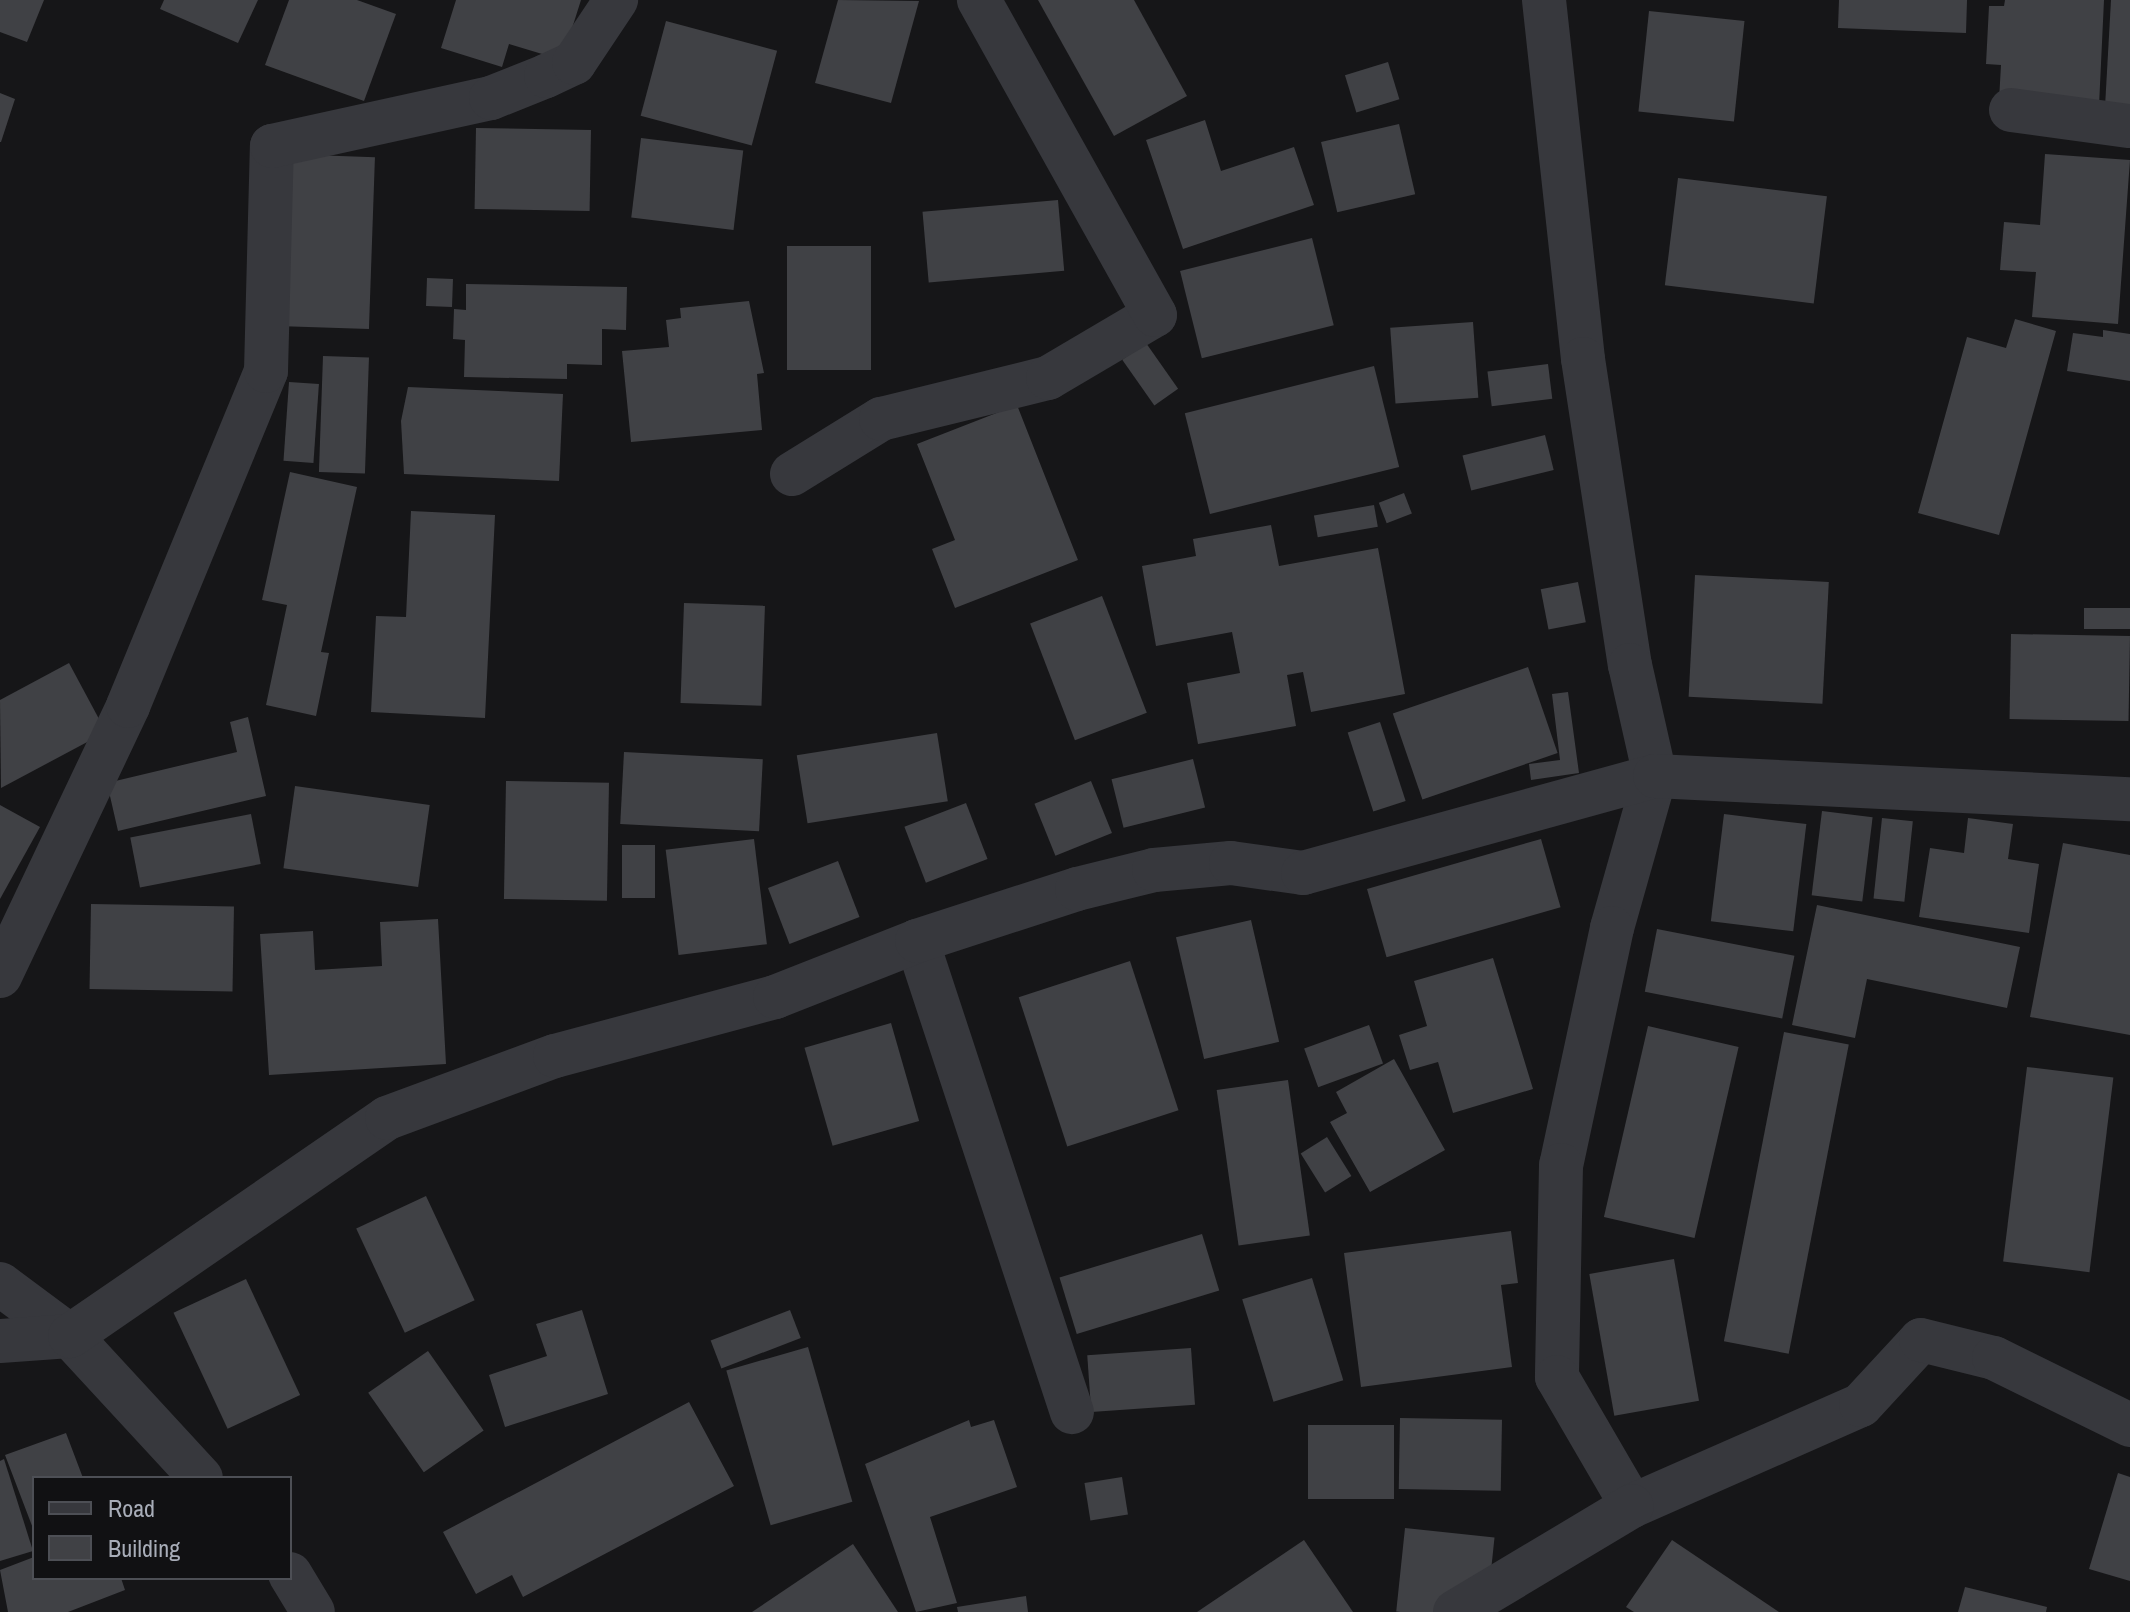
<!DOCTYPE html>
<style>
body{margin:0}
#map{position:relative;width:2130px;height:1612px;overflow:hidden;background:#161618;font-family:"Archivo Narrow",sans-serif}
div>[style]{position:absolute}
[style*='--x']{left:calc(var(--x)*1px);top:calc(var(--y)*1px);width:calc(var(--w)*1px);rotate:calc(var(--a)*1deg)}
.building>*{inset:0;background:#404145;transform-origin:0 0}
.street>*{height:44px;margin:-22px;padding:0 22px;transform-origin:22px;border-radius:22px;background:#37383d}
span{translate:-50% -50%;white-space:nowrap;text-align:center;line-height:1.15;-webkit-text-stroke:6px #111113;paint-order:stroke}
.legend{position:absolute;left:32px;top:1476px;width:260px;height:104px;box-sizing:border-box;background:#111113;border:2px solid #4d4f55;margin:0;padding:10px 14px;list-style:none;font-size:24px;color:#a8adb8}
.legend li{display:flex;align-items:center;gap:16px;height:40px}
.legend b{width:40px;border:2px solid #4d4f55}
</style>
<div id="map">
<div class="building">
<i style="clip-path:polygon(0 0,44px 0,27px 42px,0 32px)"></i>
<i style="clip-path:polygon(164px 0,258px 0,238px 43px,160px 9px)"></i>
<i style="clip-path:polygon(289px 0,357px 0,396px 14px,364px 101px,265px 65px)"></i>
<i style="clip-path:polygon(456px 0,581px 0,562px 60px,509px 44px,502px 67px,441px 48px)"></i>
<i style="clip-path:polygon(838px 0,919px 1px,891px 103px,815px 83px)"></i>
<i style="clip-path:polygon(1038px 0,1134px 0,1187px 96px,1114px 136px)"></i>
<i style="clip-path:polygon(1839px 0,1967px 0,1966px 33px,1838px 28px)"></i>
<i style="clip-path:polygon(2005px 0,2104px 0,2099px 106px,1999px 100px,2001px 65px,1986px 64px,1989px 6px,2004px 6px)"></i>
<i style="clip-path:polygon(2111px 0,2130px 0,2130px 108px,2105px 107px)"></i>
<i style="left:1649px;top:11px;width:96px;height:101px;rotate:6deg"></i>
<i style="left:666px;top:21px;width:115px;height:98px;rotate:15deg"></i>
<i style="left:1388px;top:62px;width:39px;height:45px;rotate:73deg"></i>
<i style="clip-path:polygon(0 93px,15px 99px,1px 142px,0 142px)"></i>
<i style="clip-path:polygon(1205px 120px,1221px 171px,1294px 147px,1314px 205px,1183px 249px,1146px 140px)"></i>
<i style="left:1399px;top:124px;width:72px;height:80px;rotate:77deg"></i>
<i style="left:476px;top:128px;width:115px;height:81px;rotate:1deg"></i>
<i style="left:641px;top:138px;width:103px;height:80px;rotate:7deg"></i>
<i style="left:283px;top:154px;width:92px;height:172px;rotate:2deg"></i>
<i style="clip-path:polygon(2045px 154px,2130px 160px,2118px 324px,2032px 317px,2036px 272px,2000px 270px,2004px 222px,2040px 225px)"></i>
<i style="left:1678px;top:178px;width:150px;height:108px;rotate:7deg"></i>
<i style="left:1058px;top:200px;width:71px;height:136px;rotate:85deg"></i>
<i style="left:1312px;top:238px;width:90px;height:136px;rotate:76deg"></i>
<i style="left:871px;top:246px;width:124px;height:84px;rotate:90deg"></i>
<i style="left:427px;top:278px;width:26px;height:28px;rotate:2deg"></i>
<i style="clip-path:polygon(466px 284px,627px 287px,626px 330px,602px 329px,602px 365px,567px 364px,567px 379px,464px 377px,465px 340px,453px 339px,454px 309px,466px 310px)"></i>
<i style="clip-path:polygon(749px 301px,764px 373px,757px 374px,762px 430px,631px 442px,622px 351px,669px 347px,666px 320px,681px 318px,680px 308px)"></i>
<i style="clip-path:polygon(2015px 319px,2056px 331px,1999px 535px,1918px 513px,1967px 337px,2006px 348px)"></i>
<i style="left:1473px;top:322px;width:76px;height:83px;rotate:86deg"></i>
<i style="clip-path:polygon(2103px 330px,2130px 334px,2130px 381px,2067px 371px,2073px 333px,2103px 337px)"></i>
<i style="left:1146px;top:343px;width:56px;height:29px;rotate:55deg"></i>
<i style="left:323px;top:356px;width:46px;height:116px;rotate:2deg"></i>
<i style="left:1548px;top:364px;width:35px;height:61px;rotate:83deg"></i>
<i style="left:1374px;top:366px;width:104px;height:195px;rotate:76deg"></i>
<i style="left:289px;top:382px;width:30px;height:79px;rotate:4deg"></i>
<i style="clip-path:polygon(408px 387px,563px 394px,559px 481px,404px 474px,401px 421px)"></i>
<i style="clip-path:polygon(1017px 405px,1078px 560px,955px 608px,932px 549px,955px 540px,917px 444px)"></i>
<i style="left:1545px;top:435px;width:36px;height:85px;rotate:76deg"></i>
<i style="clip-path:polygon(290px 472px,357px 487px,321px 652px,329px 653px,316px 716px,266px 705px,287px 605px,262px 600px)"></i>
<i style="left:1404px;top:493px;width:22px;height:27px;rotate:69deg"></i>
<i style="left:1374px;top:505px;width:22px;height:61px;rotate:80deg"></i>
<i style="clip-path:polygon(411px 511px,495px 515px,485px 718px,371px 712px,376px 616px,406px 617px)"></i>
<i style="clip-path:polygon(1271px 525px,1279px 566px,1378px 548px,1405px 694px,1311px 712px,1303px 672px,1287px 675px,1296px 726px,1198px 744px,1187px 683px,1240px 673px,1232px 632px,1156px 646px,1142px 566px,1196px 556px,1193px 539px)"></i>
<i style="left:1695px;top:575px;width:134px;height:122px;rotate:3deg"></i>
<i style="left:1578px;top:582px;width:41px;height:38px;rotate:79deg"></i>
<i style="left:1102px;top:596px;width:125px;height:77px;rotate:69deg"></i>
<i style="left:684px;top:603px;width:81px;height:100px;rotate:2deg"></i>
<i style="left:2130px;top:608px;width:21px;height:46px;rotate:90deg"></i>
<i style="left:2011px;top:634px;width:119px;height:85px;rotate:1deg"></i>
<i style="clip-path:polygon(69px 663px,106px 732px,1px 788px,0 700px)"></i>
<i style="left:1528px;top:667px;width:91px;height:143px;rotate:71deg"></i>
<i style="clip-path:polygon(1568px 692px,1579px 773px,1531px 780px,1529px 764px,1560px 760px,1552px 694px)"></i>
<i style="clip-path:polygon(248px 717px,266px 796px,118px 831px,107px 783px,237px 752px,230px 722px)"></i>
<i style="left:1380px;top:722px;width:83px;height:34px;rotate:72deg"></i>
<i style="left:937px;top:733px;width:69px;height:142px;rotate:81deg"></i>
<i style="left:624px;top:752px;width:139px;height:72px;rotate:3deg"></i>
<i style="left:1193px;top:759px;width:50px;height:84px;rotate:76deg"></i>
<i style="left:506px;top:781px;width:103px;height:118px;rotate:1deg"></i>
<i style="left:1091px;top:781px;width:56px;height:61px;rotate:68deg"></i>
<i style="left:295px;top:786px;width:136px;height:83px;rotate:8deg"></i>
<i style="left:966px;top:803px;width:60px;height:66px;rotate:69deg"></i>
<i style="clip-path:polygon(0 805px,40px 827px,0 899px)"></i>
<i style="left:1822px;top:811px;width:51px;height:85px;rotate:7deg"></i>
<i style="left:251px;top:814px;width:51px;height:123px;rotate:79deg"></i>
<i style="left:1724px;top:814px;width:83px;height:108px;rotate:7deg"></i>
<i style="left:1882px;top:818px;width:31px;height:81px;rotate:6deg"></i>
<i style="clip-path:polygon(1968px 818px,2013px 824px,2008px 859px,2039px 864px,2029px 933px,1919px 917px,1930px 848px,1964px 853px)"></i>
<i style="left:754px;top:839px;width:106px;height:89px;rotate:83deg"></i>
<i style="left:1541px;top:839px;width:71px;height:181px;rotate:74deg"></i>
<i style="clip-path:polygon(2063px 843px,2130px 855px,2130px 1035px,2030px 1017px)"></i>
<i style="left:622px;top:845px;width:33px;height:53px"></i>
<i style="left:838px;top:861px;width:60px;height:75px;rotate:69deg"></i>
<i style="left:91px;top:904px;width:143px;height:85px;rotate:1deg"></i>
<i style="clip-path:polygon(1817px 905px,2020px 947px,2007px 1008px,1867px 979px,1855px 1038px,1792px 1025px)"></i>
<i style="clip-path:polygon(438px 919px,446px 1064px,269px 1075px,260px 934px,313px 931px,315px 970px,382px 966px,380px 922px)"></i>
<i style="left:1251px;top:920px;width:125px;height:77px;rotate:77deg"></i>
<i style="left:1657px;top:929px;width:140px;height:64px;rotate:11deg"></i>
<i style="clip-path:polygon(1493px 958px,1533px 1089px,1453px 1113px,1438px 1062px,1410px 1070px,1399px 1035px,1427px 1026px,1414px 981px)"></i>
<i style="left:1130px;top:961px;width:157px;height:117px;rotate:72deg"></i>
<i style="left:891px;top:1023px;width:102px;height:90px;rotate:74deg"></i>
<i style="left:1369px;top:1025px;width:41px;height:69px;rotate:70deg"></i>
<i style="left:1648px;top:1026px;width:93px;height:196px;rotate:13deg"></i>
<i style="left:1784px;top:1032px;width:66px;height:315px;rotate:11deg"></i>
<i style="clip-path:polygon(1394px 1059px,1445px 1150px,1370px 1192px,1330px 1122px,1347px 1113px,1336px 1092px)"></i>
<i style="left:2027px;top:1067px;width:87px;height:196px;rotate:7deg"></i>
<i style="left:1288px;top:1080px;width:157px;height:72px;rotate:82deg"></i>
<i style="left:1327px;top:1137px;width:46px;height:31px;rotate:58deg"></i>
<i style="left:426px;top:1196px;width:115px;height:77px;rotate:65deg"></i>
<i style="clip-path:polygon(1511px 1231px,1518px 1283px,1501px 1285px,1512px 1367px,1361px 1387px,1344px 1253px)"></i>
<i style="left:1202px;top:1234px;width:59px;height:149px;rotate:73deg"></i>
<i style="left:1674px;top:1259px;width:144px;height:86px;rotate:80deg"></i>
<i style="left:1312px;top:1278px;width:107px;height:73px;rotate:73deg"></i>
<i style="left:246px;top:1279px;width:128px;height:80px;rotate:65deg"></i>
<i style="clip-path:polygon(582px 1310px,608px 1394px,505px 1427px,489px 1375px,547px 1356px,536px 1324px)"></i>
<i style="left:790px;top:1310px;width:30px;height:85px;rotate:69deg"></i>
<i style="left:808px;top:1347px;width:161px;height:85px;rotate:74deg"></i>
<i style="left:1191px;top:1348px;width:57px;height:104px;rotate:86deg"></i>
<i style="left:428px;top:1351px;width:97px;height:73px;rotate:55deg"></i>
<i style="clip-path:polygon(689px 1402px,734px 1486px,523px 1597px,512px 1575px,476px 1594px,443px 1532px)"></i>
<i style="left:1400px;top:1418px;width:102px;height:71px;rotate:1deg"></i>
<i style="clip-path:polygon(969px 1420px,971px 1427px,994px 1420px,1017px 1487px,930px 1517px,957px 1603px,916px 1612px,865px 1464px)"></i>
<i style="left:1394px;top:1425px;width:74px;height:86px;rotate:90deg"></i>
<i style="clip-path:polygon(66px 1433px,83px 1478px,34px 1478px,34px 1531px,5px 1455px)"></i>
<i style="clip-path:polygon(4px 1459px,33px 1551px,0 1561px,0 1461px)"></i>
<i style="clip-path:polygon(2118px 1473px,2130px 1477px,2130px 1581px,2089px 1569px)"></i>
<i style="left:1122px;top:1477px;width:38px;height:38px;rotate:81deg"></i>
<i style="left:1405px;top:1528px;width:90px;height:84px;rotate:6deg"></i>
<i style="clip-path:polygon(1304px 1540px,1353px 1612px,1197px 1612px)"></i>
<i style="clip-path:polygon(1672px 1540px,1779px 1612px,1634px 1612px,1626px 1607px)"></i>
<i style="clip-path:polygon(853px 1544px,898px 1612px,752px 1612px)"></i>
<i style="clip-path:polygon(34px 1557px,34px 1578px,121px 1578px,125px 1590px,68px 1612px,8px 1612px,0 1570px)"></i>
<i style="clip-path:polygon(1965px 1587px,2047px 1607px,2046px 1612px,1958px 1612px)"></i>
<i style="clip-path:polygon(1026px 1596px,1028px 1612px,958px 1612px,957px 1607px)"></i>
</div>
<div class="street">
<i style="--x:1544;--y:0;--w:361;--a:83.8"></i>
<i style="--x:1583;--y:359;--w:310;--a:81.3"></i>
<i style="--x:1630;--y:665;--w:114;--a:77.3"></i>
<i style="--x:1655;--y:776;--w:158;--a:105.8"></i>
<i style="--x:1612;--y:928;--w:242;--a:102.1"></i>
<i style="--x:1561;--y:1165;--w:212;--a:91.1"></i>
<i style="--x:1557;--y:1377;--w:149;--a:59.8"></i>
<i style="--x:1632;--y:1506;--w:250;--a:-23.8"></i>
<i style="--x:1861;--y:1405;--w:88;--a:-47.3"></i>
<i style="--x:1921;--y:1340;--w:75;--a:13.9"></i>
<i style="--x:1994;--y:1358;--w:152;--a:26.2"></i>
<i style="--x:2011;--y:110;--w:120;--a:7.7"></i>
<i style="--x:792;--y:474;--w:105;--a:-31.7"></i>
<i style="--x:881;--y:419;--w:172;--a:-13.8"></i>
<i style="--x:1048;--y:378;--w:124;--a:-30.5"></i>
<i style="--x:1155;--y:315;--w:361;--a:-119.2"></i>
<i style="--x:917;--y:941;--w:496;--a:71.8"></i>
<i style="--x:0;--y:976;--w:299;--a:-64.6"></i>
<i style="--x:128;--y:706;--w:362;--a:-67.6"></i>
<i style="--x:266;--y:371;--w:225;--a:-88.5"></i>
<i style="--x:272;--y:146;--w:224;--a:-12.4"></i>
<i style="--x:491;--y:98;--w:59;--a:-21.8"></i>
<i style="--x:546;--y:76;--w:31;--a:-25"></i>
<i style="--x:574;--y:63;--w:76;--a:-56.3"></i>
<i style="--x:0;--y:1284;--w:87;--a:36.6"></i>
<i style="--x:70;--y:1336;--w:193;--a:47.3"></i>
<i style="--x:0;--y:1341;--w:70;--a:-4.1"></i>
<i style="--x:70;--y:1336;--w:385;--a:-34.5"></i>
<i style="--x:387;--y:1118;--w:179;--a:-20.3"></i>
<i style="--x:555;--y:1056;--w:228;--a:-15"></i>
<i style="--x:775;--y:997;--w:153;--a:-21.5"></i>
<i style="--x:917;--y:941;--w:168;--a:-18"></i>
<i style="--x:1077;--y:889;--w:79;--a:-13.9"></i>
<i style="--x:1154;--y:870;--w:77;--a:-5.2"></i>
<i style="--x:1231;--y:863;--w:73;--a:7.9"></i>
<i style="--x:1303;--y:873;--w:365;--a:-15.4"></i>
<i style="--x:1655;--y:776;--w:476;--a:2.8"></i>
<i style="--x:290;--y:1574;--w:44;--a:58.8"></i>
<i style="--x:1455;--y:1612;--w:206;--a:-30.9"></i>
</div>
<ul class="legend">
<li><b style="height:10px;background:#37383d"></b>Road</li>
<li><b style="height:22px;background:#404145"></b>Building</li>
</ul>
</div>
